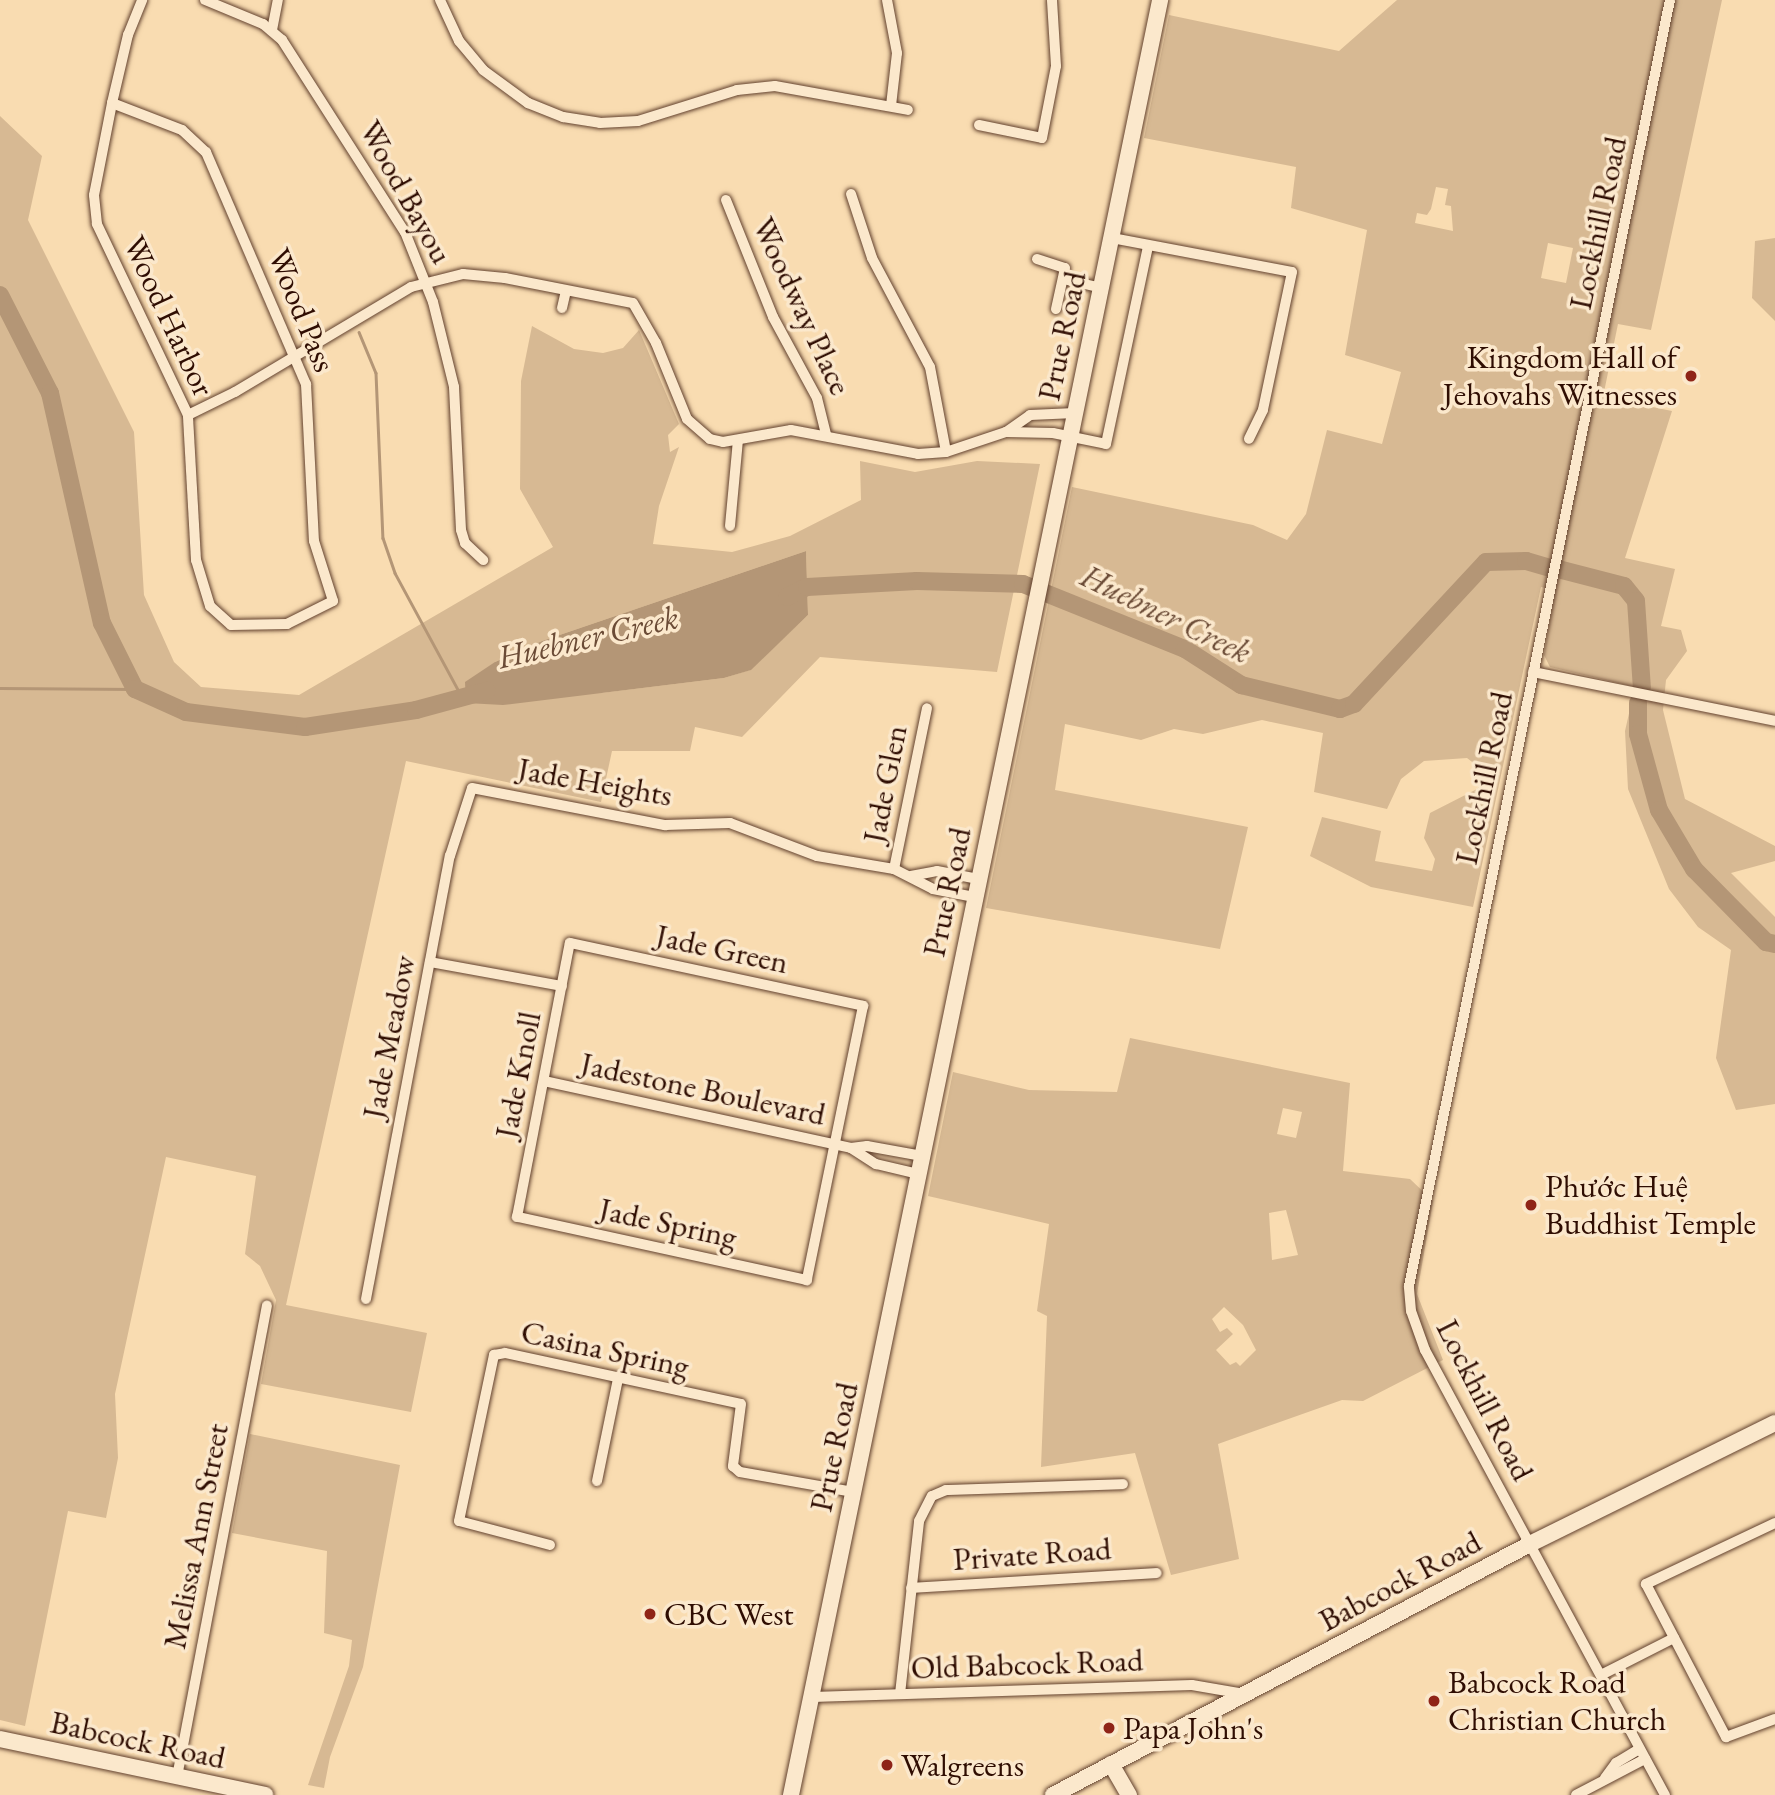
<!DOCTYPE html>
<meta charset="utf-8">
<style>
body{margin:0}
#map{position:relative;width:1775px;height:1795px;overflow:hidden;background:#f9dcb1;font-family:"EB Garamond",serif}
div>[style]{position:absolute}
[style*='--x']{left:calc(var(--x)*1px);top:calc(var(--y)*1px);width:calc(var(--w)*1px);rotate:calc(var(--a)*1deg)}
.green>*{inset:0;background:#d7b993}
.water>*{inset:0;background:#b49676}
.stream>*{height:2.5px;margin:-1.25px;padding:0 1.25px;transform-origin:1.25px;border-radius:1.25px;background:#b49676}
.river>*{height:18px;margin:-9px;padding:0 9px;transform-origin:9px;border-radius:9px;background:#b49676}
.roads{filter:drop-shadow(0 0 2px #62412e) drop-shadow(0 0 2px #62412e)}
.street>*{height:10px;margin:-5px;padding:0 5px;transform-origin:5px;border-radius:5px;background:#fbe8cc}
.secondary>*{height:16px;margin:-8px;padding:0 8px;transform-origin:8px;border-radius:8px;background:#fbe8cc}
.dots>*{width:19px;height:19px;translate:-50% -50%;box-sizing:border-box;border:4px solid #fbe8cc;border-radius:50%}
span{translate:-50% -50%;white-space:nowrap;text-align:center;line-height:1.15;-webkit-text-stroke:7px #fbe8cc;paint-order:stroke}
.street-label{font-size:32px;color:#2f0d02}
.poi-label{font-size:32px;color:#2f0d02}
.right{translate:-100% -50%;text-align:right}
.left{translate:0 -50%;text-align:left}
.water-label{font-size:33px;color:#6b4b36;font-style:italic}
</style>
<div id="map">
<div class="green">
<i style="clip-path:polygon(evenodd,1397px 0,1722px 0,1651px 330px,1618px 324px,1603px 397px,1672px 411px,1625px 558px,1675px 569px,1661px 626px,1681px 630px,1687px 651px,1666px 680px,1663px 710px,1685px 799px,1775px 846px,1775px 861px,1731px 873px,1775px 917px,1775px 1104px,1736px 1110px,1716px 1058px,1731px 950px,1698px 927px,1669px 889px,1628px 789px,1625px 731px,1635px 687px,1550px 667px,1544px 655px,1555px 590px,1541px 587px,1473px 907px,1371px 887px,1310px 856px,1322px 817px,1381px 831px,1375px 861px,1432px 871px,1435px 859px,1424px 838px,1430px 813px,1477px 789px,1489px 775px,1467px 758px,1424px 761px,1401px 779px,1387px 809px,1314px 792px,1323px 733px,1262px 720px,1203px 734px,1174px 729px,1141px 740px,1065px 724px,1055px 790px,1248px 827px,1220px 949px,986px 908px,1072px 487px,1253px 525px,1287px 540px,1306px 514px,1327px 430px,1382px 444px,1401px 372px,1345px 355px,1367px 230px,1291px 208px,1296px 167px,1144px 138px,1169px 15px,1339px 51px,1397px 0,1436px 187px,1448px 189px,1445px 205px,1451px 206px,1453px 231px,1415px 223px,1417px 213px,1427px 215px,1431px 209px,1436px 187px,1397px 0,1548px 243px,1573px 248px,1566px 283px,1541px 278px,1548px 243px)"></i>
<i style="clip-path:polygon(evenodd,0 116px,42px 156px,28px 220px,134px 432px,144px 595px,174px 662px,201px 687px,299px 695px,553px 547px,520px 489px,521px 381px,532px 326px,574px 349px,603px 353px,623px 348px,639px 330px,679px 424px,668px 435px,670px 452px,679px 447px,659px 506px,653px 544px,732px 552px,790px 536px,861px 500px,860px 461px,915px 472px,977px 461px,1040px 464px,997px 672px,820px 657px,742px 737px,695px 727px,690px 751px,612px 751px,601px 802px,406px 761px,286px 1305px,427px 1333px,411px 1412px,261px 1384px,276px 1300px,260px 1266px,245px 1254px,256px 1176px,166px 1157px,115px 1394px,118px 1458px,106px 1518px,68px 1511px,25px 1726px,0 1720px,0 116px,806px 551px,808px 615px,750px 670px,724px 678px,601px 693px,495px 662px,542px 641px,806px 551px)"></i>
<i style="clip-path:polygon(1775px 238px,1775px 321px,1752px 298px,1755px 241px)"></i>
<i style="clip-path:polygon(evenodd,1130px 1038px,1350px 1083px,1343px 1171px,1410px 1179px,1433px 1201px,1417px 1294px,1443px 1360px,1363px 1401px,1342px 1400px,1218px 1444px,1239px 1559px,1171px 1575px,1135px 1453px,1041px 1467px,1047px 1316px,1037px 1311px,1049px 1224px,928px 1196px,953px 1072px,1029px 1090px,1117px 1092px,1130px 1038px,1283px 1108px,1302px 1112px,1296px 1138px,1277px 1134px,1283px 1108px,1130px 1038px,1286px 1210px,1298px 1255px,1272px 1260px,1269px 1213px,1286px 1210px,1130px 1038px,1224px 1307px,1243px 1325px,1256px 1350px,1240px 1366px,1236px 1362px,1230px 1365px,1216px 1350px,1233px 1334px,1227px 1328px,1220px 1332px,1212px 1319px,1224px 1307px)"></i>
<i style="clip-path:polygon(250px 1434px,400px 1465px,363px 1667px,330px 1757px,324px 1788px,308px 1785px,349px 1666px,352px 1640px,324px 1633px,327px 1551px,232px 1533px)"></i>
</div>
<div class="water">
<i style="clip-path:polygon(806px 551px,808px 615px,751px 670px,724px 678px,503px 705px,466px 703px,465px 682px,495px 662px,542px 641px)"></i>
</div>
<div class="stream">
<i style="--x:359;--y:332;--w:44;--a:67.5"></i>
<i style="--x:376;--y:373;--w:165;--a:87.6"></i>
<i style="--x:383;--y:538;--w:37;--a:71"></i>
<i style="--x:395;--y:573;--w:141;--a:61.6"></i>
<i style="--x:0;--y:688;--w:135;--a:0.4"></i>
</div>
<div class="river">
<i style="--x:0;--y:295;--w:110;--a:63"></i>
<i style="--x:50;--y:393;--w:236;--a:77.3"></i>
<i style="--x:102;--y:623;--w:74;--a:63.4"></i>
<i style="--x:135;--y:689;--w:56;--a:24.3"></i>
<i style="--x:186;--y:712;--w:120;--a:7.2"></i>
<i style="--x:305;--y:727;--w:112;--a:-8.7"></i>
<i style="--x:416;--y:710;--w:73;--a:-15.2"></i>
<i style="--x:1562;--y:570;--w:64;--a:14.5"></i>
<i style="--x:1624;--y:586;--w:19;--a:51"></i>
<i style="--x:1636;--y:601;--w:87;--a:86.1"></i>
<i style="--x:787;--y:597;--w:22;--a:-27"></i>
<i style="--x:807;--y:587;--w:110;--a:-3.1"></i>
<i style="--x:917;--y:581;--w:106;--a:1.6"></i>
<i style="--x:1023;--y:584;--w:175;--a:21.9"></i>
<i style="--x:1185;--y:649;--w:67;--a:32.7"></i>
<i style="--x:1241;--y:685;--w:102;--a:13.6"></i>
<i style="--x:1340;--y:709;--w:15;--a:-20"></i>
<i style="--x:1354;--y:704;--w:194;--a:-47.1"></i>
<i style="--x:1486;--y:562;--w:40;--a:-1.4"></i>
<i style="--x:1526;--y:561;--w:22;--a:16"></i>
<i style="--x:1638;--y:703;--w:31;--a:90"></i>
<i style="--x:1638;--y:734;--w:79;--a:74.6"></i>
<i style="--x:1659;--y:810;--w:69;--a:59.3"></i>
<i style="--x:1694;--y:869;--w:103;--a:45.4"></i>
<i style="--x:1766;--y:942;--w:9;--a:13"></i>
</div>
<div class="roads">
<div class="street">
<i style="--x:205;--y:0;--w:63;--a:22.5"></i>
<i style="--x:263;--y:24;--w:25;--a:40"></i>
<i style="--x:282;--y:40;--w:228;--a:57.4"></i>
<i style="--x:405;--y:232;--w:75;--a:68.2"></i>
<i style="--x:433;--y:302;--w:88;--a:76.1"></i>
<i style="--x:454;--y:387;--w:143;--a:87.2"></i>
<i style="--x:461;--y:530;--w:14;--a:73"></i>
<i style="--x:465;--y:543;--w:25;--a:43"></i>
<i style="--x:440;--y:0;--w:45;--a:65.1"></i>
<i style="--x:459;--y:41;--w:38;--a:50"></i>
<i style="--x:483;--y:70;--w:56;--a:36.3"></i>
<i style="--x:528;--y:103;--w:38;--a:22"></i>
<i style="--x:563;--y:117;--w:37;--a:9"></i>
<i style="--x:600;--y:123;--w:38;--a:-3"></i>
<i style="--x:638;--y:121;--w:104;--a:-17.4"></i>
<i style="--x:737;--y:90;--w:38;--a:-6"></i>
<i style="--x:775;--y:86;--w:135;--a:10.2"></i>
<i style="--x:887;--y:0;--w:54;--a:79.3"></i>
<i style="--x:897;--y:53;--w:53;--a:96.5"></i>
<i style="--x:272;--y:30;--w:31;--a:-79"></i>
<i style="--x:112;--y:103;--w:75;--a:21.1"></i>
<i style="--x:182;--y:130;--w:33;--a:43"></i>
<i style="--x:206;--y:152;--w:253;--a:66.7"></i>
<i style="--x:306;--y:384;--w:157;--a:87.1"></i>
<i style="--x:314;--y:541;--w:63;--a:72.4"></i>
<i style="--x:333;--y:601;--w:51;--a:153.4"></i>
<i style="--x:287;--y:624;--w:56;--a:179"></i>
<i style="--x:231;--y:625;--w:28;--a:-138"></i>
<i style="--x:210;--y:606;--w:48;--a:-106.9"></i>
<i style="--x:196;--y:560;--w:145;--a:-93.2"></i>
<i style="--x:188;--y:415;--w:212;--a:-115.5"></i>
<i style="--x:97;--y:224;--w:29;--a:-96"></i>
<i style="--x:94;--y:195;--w:94;--a:-78.9"></i>
<i style="--x:112;--y:103;--w:70;--a:-76.8"></i>
<i style="--x:128;--y:35;--w:38;--a:-68"></i>
<i style="--x:979;--y:125;--w:64;--a:11.7"></i>
<i style="--x:1042;--y:138;--w:73;--a:-79"></i>
<i style="--x:1056;--y:66;--w:66;--a:-93.5"></i>
<i style="--x:851;--y:194;--w:67;--a:71.8"></i>
<i style="--x:872;--y:258;--w:123;--a:62"></i>
<i style="--x:930;--y:367;--w:86;--a:79.3"></i>
<i style="--x:726;--y:200;--w:126;--a:68.1"></i>
<i style="--x:773;--y:317;--w:92;--a:61.5"></i>
<i style="--x:817;--y:398;--w:37;--a:76"></i>
<i style="--x:1112;--y:238;--w:183;--a:10.7"></i>
<i style="--x:1292;--y:272;--w:141;--a:101.9"></i>
<i style="--x:1263;--y:410;--w:32;--a:116"></i>
<i style="--x:1037;--y:259;--w:29;--a:18"></i>
<i style="--x:1065;--y:268;--w:42;--a:102.4"></i>
<i style="--x:1063;--y:279;--w:40;--a:13"></i>
<i style="--x:562;--y:308;--w:17;--a:-77"></i>
<i style="--x:188;--y:415;--w:52;--a:-26.1"></i>
<i style="--x:235;--y:392;--w:205;--a:-30.8"></i>
<i style="--x:411;--y:287;--w:54;--a:-14"></i>
<i style="--x:463;--y:274;--w:42;--a:5.4"></i>
<i style="--x:505;--y:278;--w:130;--a:11.1"></i>
<i style="--x:633;--y:303;--w:46;--a:60.1"></i>
<i style="--x:656;--y:343;--w:82;--a:67.8"></i>
<i style="--x:687;--y:419;--w:30;--a:41"></i>
<i style="--x:710;--y:439;--w:13;--a:13"></i>
<i style="--x:723;--y:442;--w:69;--a:-10"></i>
<i style="--x:791;--y:430;--w:129;--a:10.7"></i>
<i style="--x:918;--y:454;--w:28;--a:-4"></i>
<i style="--x:946;--y:452;--w:63;--a:-18.4"></i>
<i style="--x:1006;--y:432;--w:47;--a:1.2"></i>
<i style="--x:1053;--y:433;--w:54;--a:11.7"></i>
<i style="--x:1106;--y:444;--w:202;--a:-78"></i>
<i style="--x:1006;--y:432;--w:29;--a:-35"></i>
<i style="--x:1030;--y:415;--w:45;--a:-2.5"></i>
<i style="--x:730;--y:526;--w:86;--a:-84.7"></i>
<i style="--x:1533;--y:672;--w:247;--a:11.4"></i>
<i style="--x:894;--y:869;--w:164;--a:-78.4"></i>
<i style="--x:911;--y:876;--w:26;--a:-11"></i>
<i style="--x:937;--y:871;--w:42;--a:11"></i>
<i style="--x:570;--y:943;--w:300;--a:12.1"></i>
<i style="--x:863;--y:1006;--w:280;--a:101.6"></i>
<i style="--x:807;--y:1280;--w:297;--a:-167.7"></i>
<i style="--x:517;--y:1217;--w:279;--a:-79.1"></i>
<i style="--x:430;--y:962;--w:134;--a:10.3"></i>
<i style="--x:544;--y:1081;--w:314;--a:12.3"></i>
<i style="--x:851;--y:1148;--w:16;--a:-7"></i>
<i style="--x:867;--y:1146;--w:56;--a:10.3"></i>
<i style="--x:851;--y:1148;--w:30;--a:33"></i>
<i style="--x:876;--y:1164;--w:43;--a:13.4"></i>
<i style="--x:366;--y:1299;--w:451;--a:-79.3"></i>
<i style="--x:450;--y:856;--w:71;--a:-72.1"></i>
<i style="--x:472;--y:788;--w:197;--a:10.9"></i>
<i style="--x:665;--y:825;--w:65;--a:-1.8"></i>
<i style="--x:730;--y:823;--w:93;--a:20.8"></i>
<i style="--x:817;--y:856;--w:78;--a:9.6"></i>
<i style="--x:894;--y:869;--w:44;--a:27.1"></i>
<i style="--x:933;--y:889;--w:42;--a:11"></i>
<i style="--x:597;--y:1481;--w:104;--a:-78.4"></i>
<i style="--x:1775;--y:1523;--w:143;--a:154.7"></i>
<i style="--x:1646;--y:1584;--w:173;--a:62.4"></i>
<i style="--x:1726;--y:1737;--w:52;--a:-20.2"></i>
<i style="--x:550;--y:1545;--w:94;--a:-165.2"></i>
<i style="--x:459;--y:1521;--w:170;--a:-78.1"></i>
<i style="--x:494;--y:1355;--w:11;--a:-10"></i>
<i style="--x:505;--y:1353;--w:241;--a:12.2"></i>
<i style="--x:741;--y:1404;--w:63;--a:97.4"></i>
<i style="--x:733;--y:1466;--w:9;--a:41"></i>
<i style="--x:740;--y:1472;--w:115;--a:10"></i>
<i style="--x:911;--y:1588;--w:246;--a:-3.5"></i>
<i style="--x:1601;--y:1675;--w:82;--a:-26.9"></i>
<i style="--x:900;--y:1694;--w:174;--a:-83.7"></i>
<i style="--x:919;--y:1521;--w:28;--a:-63"></i>
<i style="--x:932;--y:1496;--w:15;--a:-23"></i>
<i style="--x:946;--y:1490;--w:177;--a:-1.9"></i>
<i style="--x:812;--y:1697;--w:380;--a:-1.8"></i>
<i style="--x:1192;--y:1685;--w:53;--a:9.8"></i>
<i style="--x:177;--y:1777;--w:480;--a:-79.2"></i>
<i style="--x:1605;--y:1778;--w:19;--a:-54"></i>
<i style="--x:1616;--y:1763;--w:27;--a:-31"></i>
<i style="--x:1576;--y:1795;--w:78;--a:-27.6"></i>
<i style="--x:1665;--y:1795;--w:506;--a:-118.34"></i>
<i style="--x:1425;--y:1350;--w:41;--a:-109.7"></i>
<i style="--x:1411;--y:1311;--w:25;--a:-95"></i>
<i style="--x:1409;--y:1286;--w:1312;--a:-78.53"></i>
</div>
<div class="secondary">
<i style="--x:0;--y:1739;--w:271;--a:11.9"></i>
<i style="--x:1111;--y:1764;--w:36;--a:60"></i>
<i style="--x:791;--y:1795;--w:1833;--a:-78.38"></i>
<i style="--x:1053;--y:1795;--w:539;--a:-27.75"></i>
<i style="--x:1530;--y:1544;--w:273;--a:-26.3"></i>
</div>
</div>
<div class="dots">
<i style="left:1691px;top:376px;background:#8f2418"></i>
<i style="left:1531px;top:1205px;background:#8f2418"></i>
<i style="left:650px;top:1614px;background:#8f2418"></i>
<i style="left:1434px;top:1701px;background:#8f2418"></i>
<i style="left:1109px;top:1728px;background:#8f2418"></i>
<i style="left:887px;top:1765px;background:#8f2418"></i>
</div>
<div class="street-label">
<span style="left:406px;top:192px;rotate:61deg">Wood Bayou</span>
<span style="left:1598px;top:223px;rotate:-78deg">Lockhill Road</span>
<span style="left:802px;top:306px;rotate:65deg">Woodway Place</span>
<span style="left:302px;top:310px;rotate:68deg">Wood Pass</span>
<span style="left:169px;top:316px;rotate:65deg">Wood Harbor</span>
<span style="left:1062px;top:336px;rotate:-78deg">Prue Road</span>
<span style="left:1484px;top:778px;rotate:-78deg">Lockhill Road</span>
<span style="left:595px;top:782px;rotate:10deg">Jade Heights</span>
<span style="left:885px;top:784px;rotate:-79deg">Jade Glen</span>
<span style="left:947px;top:892px;rotate:-78deg">Prue Road</span>
<span style="left:722px;top:949px;rotate:12deg">Jade Green</span>
<span style="left:389px;top:1037px;rotate:-79deg">Jade Meadow</span>
<span style="left:518px;top:1075px;rotate:-79deg">Jade Knoll</span>
<span style="left:703px;top:1089px;rotate:12deg">Jadestone Boulevard</span>
<span style="left:668px;top:1223px;rotate:12deg">Jade Spring</span>
<span style="left:605px;top:1349px;rotate:12deg">Casina Spring</span>
<span style="left:1485px;top:1400px;rotate:63deg">Lockhill Road</span>
<span style="left:834px;top:1447px;rotate:-78deg">Prue Road</span>
<span style="left:196px;top:1536px;rotate:-79deg">Melissa Ann Street</span>
<span style="left:1032px;top:1554px;rotate:-4deg">Private Road</span>
<span style="left:1400px;top:1581px;rotate:-28deg">Babcock Road</span>
<span style="left:1027px;top:1664px;rotate:-2deg">Old Babcock Road</span>
<span style="left:138px;top:1740px;rotate:12deg">Babcock Road</span>
</div>
<div class="poi-label">
<span class="right" style="left:1677px;top:376px">Kingdom Hall of<br>Jehovahs Witnesses</span>
<span class="left" style="left:1545px;top:1205px">Phước Huệ<br>Buddhist Temple</span>
<span class="left" style="left:664px;top:1614px">CBC West</span>
<span class="left" style="left:1448px;top:1701px">Babcock Road<br>Christian Church</span>
<span class="left" style="left:1123px;top:1728px">Papa John's</span>
<span class="left" style="left:901px;top:1765px">Walgreens</span>
</div>
<div class="water-label">
<span style="left:1166px;top:614px;rotate:26deg">Huebner Creek</span>
<span style="left:588px;top:637px;rotate:-13deg">Huebner Creek</span>
</div>
</div>
